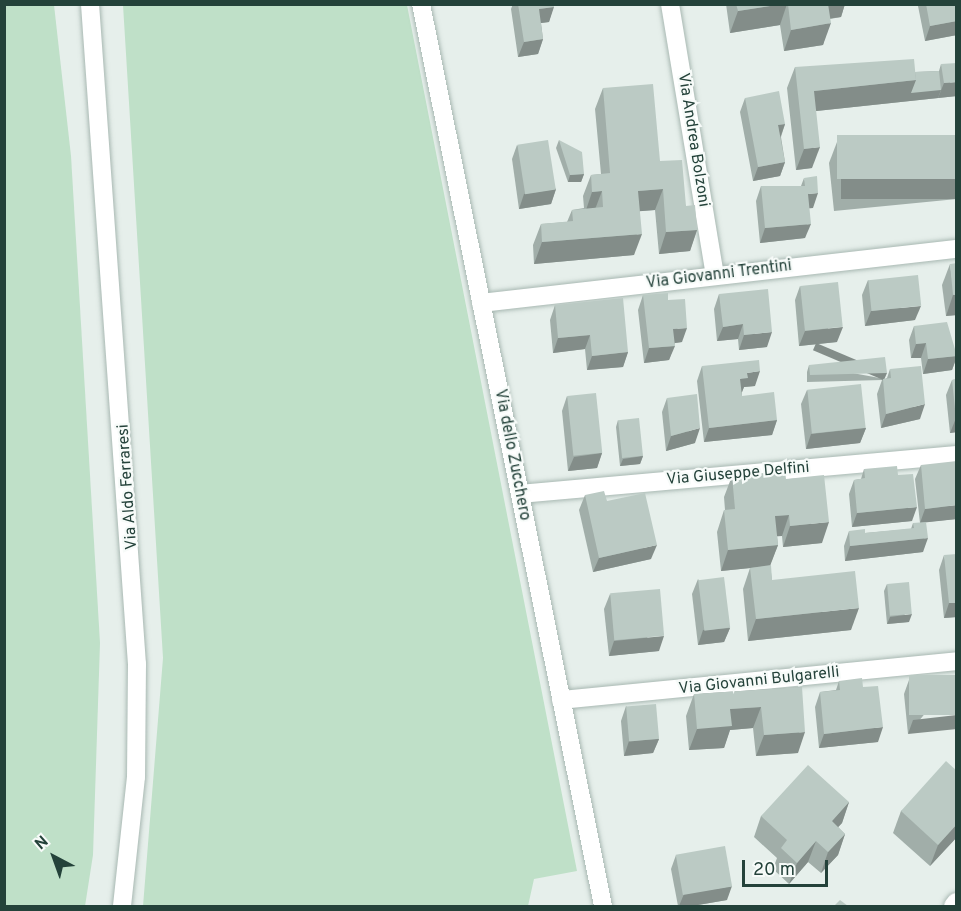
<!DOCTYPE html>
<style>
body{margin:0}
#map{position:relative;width:961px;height:911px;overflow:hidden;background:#e6efeb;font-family:Overpass,sans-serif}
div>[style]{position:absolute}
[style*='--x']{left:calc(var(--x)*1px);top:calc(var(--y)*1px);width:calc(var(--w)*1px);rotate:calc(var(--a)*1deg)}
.green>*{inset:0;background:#bfe0c8}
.roads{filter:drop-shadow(0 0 2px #a8b8b2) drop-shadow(0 0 2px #a8b8b2)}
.street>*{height:18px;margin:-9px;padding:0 9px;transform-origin:9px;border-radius:9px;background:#fff}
.secondary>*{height:18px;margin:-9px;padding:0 9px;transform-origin:9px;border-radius:9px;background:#fff}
.wall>*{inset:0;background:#a1aea9}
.shaded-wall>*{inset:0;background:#838d89;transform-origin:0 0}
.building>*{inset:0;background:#bbcac4;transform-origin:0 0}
span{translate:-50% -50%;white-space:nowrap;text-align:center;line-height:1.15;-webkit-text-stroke:4.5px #f7fbf9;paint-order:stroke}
.street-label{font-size:16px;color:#24423a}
.frame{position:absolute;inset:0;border:6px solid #24423a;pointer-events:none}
.north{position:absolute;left:24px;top:827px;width:60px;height:60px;-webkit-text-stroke:4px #f7fbf9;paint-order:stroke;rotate:319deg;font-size:16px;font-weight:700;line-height:24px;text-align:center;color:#24423a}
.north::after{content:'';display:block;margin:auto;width:21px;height:27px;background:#24423a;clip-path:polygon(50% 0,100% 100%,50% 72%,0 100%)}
.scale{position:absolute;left:742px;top:860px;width:86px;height:27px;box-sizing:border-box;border:3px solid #24423a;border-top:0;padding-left:8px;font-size:18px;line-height:21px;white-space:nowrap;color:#24423a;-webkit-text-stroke:4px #f7fbf9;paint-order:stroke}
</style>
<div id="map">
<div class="green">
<i style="clip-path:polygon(5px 4px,54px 5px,71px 156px,100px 643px,93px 855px,85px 906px,5px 906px)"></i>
<i style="clip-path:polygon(123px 5px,407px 5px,577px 871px,534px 879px,528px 906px,143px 906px,163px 658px)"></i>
</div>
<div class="roads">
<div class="street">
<i style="--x:421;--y:4;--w:920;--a:78.59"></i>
<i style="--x:670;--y:4;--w:275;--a:80.6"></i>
<i style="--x:481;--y:303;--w:478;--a:-6.5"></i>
<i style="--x:520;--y:494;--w:438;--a:-5.1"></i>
<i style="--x:561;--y:700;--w:397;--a:-5.6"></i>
<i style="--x:953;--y:906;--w:5;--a:-53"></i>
</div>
<div class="secondary">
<i style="--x:90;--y:4;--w:662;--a:85.93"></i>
<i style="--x:137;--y:664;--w:113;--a:90.5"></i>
<i style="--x:136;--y:777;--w:130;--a:96.2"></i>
</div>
</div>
<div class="wall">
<i style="clip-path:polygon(513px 4px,554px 4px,549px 22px,541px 23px,543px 39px,538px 54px,518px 57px,511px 9px)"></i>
<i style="clip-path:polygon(726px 4px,845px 4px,841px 17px,830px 19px,823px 45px,784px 51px,780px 25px,730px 33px)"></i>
<i style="clip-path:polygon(918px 4px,957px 4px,957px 35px,925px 41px,918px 6px)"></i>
<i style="clip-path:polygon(941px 64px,957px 96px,816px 111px,812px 168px,796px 170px,787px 88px,795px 67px,915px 72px,939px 71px)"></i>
<i style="clip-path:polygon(603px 88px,660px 161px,686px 206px,697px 230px,690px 251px,659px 254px,655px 210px,640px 211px,634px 255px,534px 264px,533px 245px,541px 224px,567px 222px,572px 210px,584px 208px,583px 196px,591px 175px,601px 174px,595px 109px)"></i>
<i style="clip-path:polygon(745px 98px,785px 124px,781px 137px,785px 162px,780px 176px,753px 181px,740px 112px)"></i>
<i style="clip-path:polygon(957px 135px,957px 199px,834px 211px,829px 163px,837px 142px)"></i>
<i style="clip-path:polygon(559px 140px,584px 174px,581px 182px,568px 182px,556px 148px)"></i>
<i style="clip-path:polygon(517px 145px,556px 189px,551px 204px,519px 209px,512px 159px)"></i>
<i style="clip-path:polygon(804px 178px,813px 208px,809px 208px,805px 238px,760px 243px,756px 201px,761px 186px,801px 186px)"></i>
<i style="clip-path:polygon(950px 264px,957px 315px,946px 316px,942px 285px)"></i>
<i style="clip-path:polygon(868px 280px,915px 320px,865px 326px,862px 295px)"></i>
<i style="clip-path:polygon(800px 286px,837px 342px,799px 346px,795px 300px)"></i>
<i style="clip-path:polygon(719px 294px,767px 347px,739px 350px,738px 339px,717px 341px,714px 309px)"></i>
<i style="clip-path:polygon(643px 295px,668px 300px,682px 342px,675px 343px,669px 360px,644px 363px,638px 310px)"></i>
<i style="clip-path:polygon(555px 305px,628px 352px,623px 367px,587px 370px,585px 349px,553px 353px,550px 320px)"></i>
<i style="clip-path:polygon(914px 326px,957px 354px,957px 357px,952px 370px,923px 374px,921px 358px,911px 358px,909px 340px)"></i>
<i style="clip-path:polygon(809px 365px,885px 379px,887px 378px,890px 369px,920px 419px,881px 428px,877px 394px,882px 380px,807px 382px,807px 372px)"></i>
<i style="clip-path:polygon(702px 366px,755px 386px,744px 387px,742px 392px,742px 396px,777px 420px,772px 435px,704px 442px,697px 381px)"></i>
<i style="clip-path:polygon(957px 379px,957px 432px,950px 433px,946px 395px,952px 380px)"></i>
<i style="clip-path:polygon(807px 390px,866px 428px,860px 443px,806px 449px,801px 404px)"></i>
<i style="clip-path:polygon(567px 396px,602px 453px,597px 468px,568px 471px,562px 411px)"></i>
<i style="clip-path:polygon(667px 398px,695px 443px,666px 451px,662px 412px)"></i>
<i style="clip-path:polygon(618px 420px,643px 456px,640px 464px,620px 466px,616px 427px)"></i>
<i style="clip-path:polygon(921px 465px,957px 519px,926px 522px,923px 552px,845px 561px,844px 546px,849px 531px,865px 533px,911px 529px,913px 523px,920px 523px,915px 479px)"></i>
<i style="clip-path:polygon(864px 469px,898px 475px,912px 521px,852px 527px,849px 494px,854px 480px,861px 479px)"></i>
<i style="clip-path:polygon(732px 476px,786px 479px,822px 543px,783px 547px,782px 536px,777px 536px,778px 545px,770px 565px,772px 580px,851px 630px,748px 641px,743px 589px,750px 568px,721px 571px,717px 532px,724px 510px,725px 510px,724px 497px)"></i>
<i style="clip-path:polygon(585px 495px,607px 501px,651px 559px,593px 572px,579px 510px)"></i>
<i style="clip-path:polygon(944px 555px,957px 617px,944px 618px,939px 570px)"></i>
<i style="clip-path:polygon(698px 579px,730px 628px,724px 642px,698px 645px,692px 594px)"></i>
<i style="clip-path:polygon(887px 584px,909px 622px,887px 624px,884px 591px)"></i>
<i style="clip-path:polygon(610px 594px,659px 651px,609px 656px,604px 609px)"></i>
<i style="clip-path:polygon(957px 675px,908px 734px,904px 694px,909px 680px)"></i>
<i style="clip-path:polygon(839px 681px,863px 687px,878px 742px,819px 748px,815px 707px,820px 692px,836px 690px)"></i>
<i style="clip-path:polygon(802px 687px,798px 753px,756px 756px,753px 728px,730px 730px,724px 748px,689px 750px,686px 716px,694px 694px)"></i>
<i style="clip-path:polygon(626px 706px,659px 739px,653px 753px,624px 756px,621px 721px)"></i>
<i style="clip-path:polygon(957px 771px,957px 837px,930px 866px,893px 833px,901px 811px)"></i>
<i style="clip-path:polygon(849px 802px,842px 823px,838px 827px,845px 834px,838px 855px,821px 873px,808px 862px,789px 884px,773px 869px,777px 858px,754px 837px,761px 816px)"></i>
<i style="clip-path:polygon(676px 855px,727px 900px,692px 906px,678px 906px,671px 869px)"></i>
</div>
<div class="shaded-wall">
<i style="clip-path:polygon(783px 4px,787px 4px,780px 25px,730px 33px,738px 11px)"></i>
<i style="clip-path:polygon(825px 4px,845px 4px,841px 17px,819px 20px)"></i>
<i style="clip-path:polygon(554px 7px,549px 22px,533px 24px,539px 9px)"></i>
<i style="clip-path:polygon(957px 21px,957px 35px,925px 41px,930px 26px)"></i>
<i style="clip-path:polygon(831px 23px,823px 45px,784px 51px,791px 30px)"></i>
<i style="clip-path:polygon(543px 39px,538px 54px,518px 57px,524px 42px)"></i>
<i style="clip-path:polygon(916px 80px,941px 90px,938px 98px,807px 112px,814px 91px)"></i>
<i style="clip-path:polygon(957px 82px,957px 96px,938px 98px,944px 83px)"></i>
<i style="clip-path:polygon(785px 124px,780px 138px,778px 125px)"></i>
<i style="clip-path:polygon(820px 147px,812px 168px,796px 170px,804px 149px)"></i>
<i style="clip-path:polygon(785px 162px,780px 176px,753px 181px,758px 167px)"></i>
<i style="clip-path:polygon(584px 174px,581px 182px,568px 182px,570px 175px)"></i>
<i style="left:957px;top:179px;width:20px;height:116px;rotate:90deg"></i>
<i style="clip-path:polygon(556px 189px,551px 204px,519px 209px,524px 194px)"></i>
<i style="clip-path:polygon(663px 189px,655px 210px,630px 212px,638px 191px)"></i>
<i style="clip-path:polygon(602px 191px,594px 212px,585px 213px,592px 192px)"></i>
<i style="clip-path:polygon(818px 193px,813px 208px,802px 209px,808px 194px)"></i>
<i style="clip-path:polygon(811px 224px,805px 238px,760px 243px,765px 228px)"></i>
<i style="clip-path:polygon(697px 230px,690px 251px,659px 254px,666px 232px)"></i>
<i style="clip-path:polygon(642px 234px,634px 255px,534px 264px,542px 242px)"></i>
<i style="clip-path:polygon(957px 294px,957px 315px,946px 316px,953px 295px)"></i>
<i style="clip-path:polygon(921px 306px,915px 320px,865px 326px,871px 311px)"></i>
<i style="clip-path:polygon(743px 324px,738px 339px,717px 341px,723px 327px)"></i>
<i style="clip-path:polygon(843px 327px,837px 342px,799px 346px,805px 331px)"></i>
<i style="clip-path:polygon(687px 328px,682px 342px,668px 344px,673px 329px)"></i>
<i style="clip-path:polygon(772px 332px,767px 347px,739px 350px,744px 335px)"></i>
<i style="clip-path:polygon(590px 335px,585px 349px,553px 353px,558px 338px)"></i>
<i style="clip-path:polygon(926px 343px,921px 358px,911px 358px,916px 344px)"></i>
<i style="clip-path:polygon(675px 346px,669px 360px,644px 363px,649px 348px)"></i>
<i style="clip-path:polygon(628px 352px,623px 367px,587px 370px,592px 356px)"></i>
<i style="clip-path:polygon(957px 356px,952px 370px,923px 374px,928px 359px)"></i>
<i style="clip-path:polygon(760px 371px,755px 386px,744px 387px,742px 392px,735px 393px,740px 379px,747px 373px)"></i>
<i style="left:887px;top:373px;width:8px;height:77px;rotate:113deg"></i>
<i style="clip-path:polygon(925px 404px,920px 419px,881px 428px,886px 414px)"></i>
<i style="clip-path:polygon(956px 418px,957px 432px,950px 433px)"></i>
<i style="clip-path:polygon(777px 420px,772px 435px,704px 442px,709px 428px)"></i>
<i style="clip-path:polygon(700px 428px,695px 443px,666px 451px,671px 436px)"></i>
<i style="clip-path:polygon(866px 428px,860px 443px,806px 449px,811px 434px)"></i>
<i style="clip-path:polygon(602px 453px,597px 468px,568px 471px,574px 457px)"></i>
<i style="clip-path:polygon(643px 456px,640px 464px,620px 466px,623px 459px)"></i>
<i style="clip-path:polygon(957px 505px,957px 519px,920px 523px,925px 509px)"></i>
<i style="clip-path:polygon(917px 507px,912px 521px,852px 527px,857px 513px)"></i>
<i style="clip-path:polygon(789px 515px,782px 536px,767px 537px,775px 516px)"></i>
<i style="clip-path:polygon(829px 522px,822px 543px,783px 547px,790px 526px)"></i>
<i style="clip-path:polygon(928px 538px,923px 552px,845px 561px,850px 546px)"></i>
<i style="clip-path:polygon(657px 545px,651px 559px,593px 572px,599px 558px)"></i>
<i style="clip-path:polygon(778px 545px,770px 566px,721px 571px,728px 550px)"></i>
<i style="clip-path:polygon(949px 603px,957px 603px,957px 617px,944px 618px)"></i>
<i style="clip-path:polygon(859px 608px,851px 630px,748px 641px,756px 619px)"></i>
<i style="clip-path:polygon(912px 614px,909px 622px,887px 624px,890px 617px)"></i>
<i style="clip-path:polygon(730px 628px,724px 642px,698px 645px,703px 630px)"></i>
<i style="clip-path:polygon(664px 636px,659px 651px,609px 656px,614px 641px)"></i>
<i style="clip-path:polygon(761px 707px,753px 728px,730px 730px,724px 748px,689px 750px,697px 729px,730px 709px)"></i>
<i style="clip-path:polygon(957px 715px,957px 729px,908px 734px,913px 720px)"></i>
<i style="clip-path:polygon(883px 727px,878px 742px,819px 748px,824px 734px)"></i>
<i style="clip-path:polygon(805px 732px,798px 753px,756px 756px,764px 735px)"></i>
<i style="clip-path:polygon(659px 739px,653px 753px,624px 756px,629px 741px)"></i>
<i style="clip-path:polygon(849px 802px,842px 823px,824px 842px,832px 821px)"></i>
<i style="clip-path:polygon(957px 824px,957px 837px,930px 866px,938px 845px)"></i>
<i style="clip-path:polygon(845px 834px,838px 855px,821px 873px,828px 852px)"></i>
<i style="clip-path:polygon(816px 841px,808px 862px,789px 884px,797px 863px)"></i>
<i style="clip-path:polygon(732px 886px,727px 900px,692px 906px,679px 906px,684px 894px)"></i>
</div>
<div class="building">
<i style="clip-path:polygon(518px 4px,554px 4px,554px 7px,539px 9px,543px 39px,524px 42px)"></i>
<i style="clip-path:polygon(736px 4px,783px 4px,738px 11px)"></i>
<i style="clip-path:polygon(788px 4px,828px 4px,831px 23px,791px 30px)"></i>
<i style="clip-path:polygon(926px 4px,957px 4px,957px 21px,930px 26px)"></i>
<i style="clip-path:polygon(914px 59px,916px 80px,814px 91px,820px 147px,804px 149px,795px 67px)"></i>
<i style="clip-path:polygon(957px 63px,957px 82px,944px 83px,941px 64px)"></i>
<i style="clip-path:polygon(939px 71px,941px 90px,911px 93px,916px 80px,915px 72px)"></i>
<i style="clip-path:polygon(653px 84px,660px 161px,682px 160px,686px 206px,695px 205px,697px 230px,666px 232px,663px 189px,638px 191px,642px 234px,542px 242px,541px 224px,573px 221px,572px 210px,603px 207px,602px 191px,592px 192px,591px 175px,610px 173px,603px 88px)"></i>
<i style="clip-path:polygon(779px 91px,785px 124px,778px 125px,785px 162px,758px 167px,745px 98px)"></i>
<i style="left:957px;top:135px;width:44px;height:120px;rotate:90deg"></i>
<i style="left:548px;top:140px;width:50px;height:31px;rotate:81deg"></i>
<i style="clip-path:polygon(559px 140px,582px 152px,584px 174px,570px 175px)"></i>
<i style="clip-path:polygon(817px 176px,818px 193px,808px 194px,811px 224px,765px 228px,761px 186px,805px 186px,804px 178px)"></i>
<i style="clip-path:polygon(957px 263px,957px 294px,953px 295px,950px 264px)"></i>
<i style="left:918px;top:275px;width:31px;height:50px;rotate:84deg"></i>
<i style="left:838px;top:282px;width:45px;height:38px;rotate:84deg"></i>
<i style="clip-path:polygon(768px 289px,772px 332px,744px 335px,743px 324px,723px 327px,719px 294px)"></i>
<i style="clip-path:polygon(668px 293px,668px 300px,685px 299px,687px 328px,673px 329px,675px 346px,649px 348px,643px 295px)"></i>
<i style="clip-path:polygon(623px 298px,628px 352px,592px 356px,590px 335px,558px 338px,555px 305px)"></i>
<i style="clip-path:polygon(947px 322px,957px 356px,928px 359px,926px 343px,916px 344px,914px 326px)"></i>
<i style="clip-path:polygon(885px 357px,887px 373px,810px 375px,809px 365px)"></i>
<i style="clip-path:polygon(759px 360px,760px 371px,747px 373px,748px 378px,740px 379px,742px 396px,774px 392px,777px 420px,709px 428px,702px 366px)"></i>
<i style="clip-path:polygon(921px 366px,925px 404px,886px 414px,883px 379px,891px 378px,890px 369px)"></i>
<i style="clip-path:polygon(957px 379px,957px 418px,956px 418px,952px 380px)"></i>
<i style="left:861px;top:384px;width:44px;height:54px;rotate:84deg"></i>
<i style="left:596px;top:393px;width:60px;height:29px;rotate:84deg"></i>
<i style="clip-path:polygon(697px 394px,700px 428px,671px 436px,667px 398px)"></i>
<i style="left:639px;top:418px;width:38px;height:21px;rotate:84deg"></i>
<i style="clip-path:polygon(957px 461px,957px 505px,925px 509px,921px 465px)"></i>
<i style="clip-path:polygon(897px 466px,898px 475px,913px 474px,917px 507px,857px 513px,854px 480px,865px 478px,864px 469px)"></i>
<i style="clip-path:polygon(785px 471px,786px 479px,824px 475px,829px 522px,790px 526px,789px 515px,775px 516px,778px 545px,728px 550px,724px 510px,735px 509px,732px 476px)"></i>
<i style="clip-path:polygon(604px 491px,607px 501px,645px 493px,657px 545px,599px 558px,585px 495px)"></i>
<i style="clip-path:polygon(926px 522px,928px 538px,850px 546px,849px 531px,865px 529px,865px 533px,914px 528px,913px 523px)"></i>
<i style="clip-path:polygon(957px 554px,957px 603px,949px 603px,944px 555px)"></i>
<i style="clip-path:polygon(771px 565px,772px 580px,855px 571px,859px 608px,756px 619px,750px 568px)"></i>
<i style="left:724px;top:577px;width:51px;height:26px;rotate:83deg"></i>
<i style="left:909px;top:582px;width:32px;height:22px;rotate:85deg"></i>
<i style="left:660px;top:589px;width:47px;height:50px;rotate:85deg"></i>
<i style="left:957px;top:675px;width:40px;height:48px;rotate:90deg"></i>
<i style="clip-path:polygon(862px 678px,863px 687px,878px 686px,883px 727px,824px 734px,820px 692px,840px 690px,839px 681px)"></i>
<i style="clip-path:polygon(802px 687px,805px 732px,764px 735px,761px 707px,730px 709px,732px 726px,697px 729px,694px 694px)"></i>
<i style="left:656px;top:704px;width:35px;height:30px;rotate:85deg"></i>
<i style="clip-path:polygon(946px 761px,957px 771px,957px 824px,938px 845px,901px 811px)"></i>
<i style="clip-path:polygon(808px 765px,849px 802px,832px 821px,845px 834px,828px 852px,816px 841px,797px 863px,781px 848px,787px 840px,761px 816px)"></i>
<i style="left:725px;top:846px;width:41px;height:50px;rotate:80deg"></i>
<i style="clip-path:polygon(840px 900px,848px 906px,834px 906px)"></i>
</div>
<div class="street-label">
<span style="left:693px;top:140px;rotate:81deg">Via Andrea Bolzoni</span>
<span style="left:719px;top:275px;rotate:-7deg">Via Giovanni Trentini</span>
<span style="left:512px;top:455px;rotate:79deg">Via dello Zucchero</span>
<span style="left:738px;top:474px;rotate:-5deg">Via Giuseppe Delfini</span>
<span style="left:128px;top:487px;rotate:-94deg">Via Aldo Ferraresi</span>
<span style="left:759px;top:681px;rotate:-6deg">Via Giovanni Bulgarelli</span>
</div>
<div class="frame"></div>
<div class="north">N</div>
<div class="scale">20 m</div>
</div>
